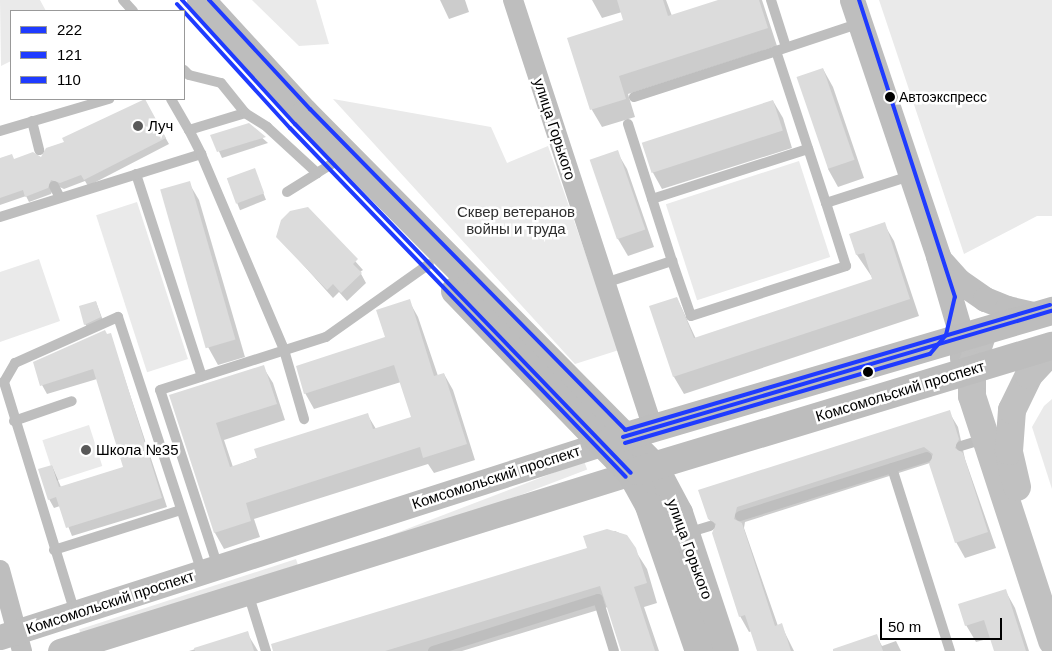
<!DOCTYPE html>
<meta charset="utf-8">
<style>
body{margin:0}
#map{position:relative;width:1052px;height:651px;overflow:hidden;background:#fff;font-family:Arial,sans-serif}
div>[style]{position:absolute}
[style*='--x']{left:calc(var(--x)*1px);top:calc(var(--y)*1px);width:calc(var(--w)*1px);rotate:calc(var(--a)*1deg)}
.green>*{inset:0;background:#eaeaea;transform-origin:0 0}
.shadow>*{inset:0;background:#0003;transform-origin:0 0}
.building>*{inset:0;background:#dcdcdc;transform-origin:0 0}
.service>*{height:10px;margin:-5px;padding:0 5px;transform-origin:5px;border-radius:5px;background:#bebebe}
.minor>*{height:20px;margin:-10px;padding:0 10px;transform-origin:10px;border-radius:10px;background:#bebebe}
.tertiary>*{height:25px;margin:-12.5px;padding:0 12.5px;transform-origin:12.5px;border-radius:12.5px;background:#bebebe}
.secondary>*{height:28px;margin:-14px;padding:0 14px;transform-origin:14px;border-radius:14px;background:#c1c1c1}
.primary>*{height:28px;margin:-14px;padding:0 14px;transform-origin:14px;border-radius:14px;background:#bdbdbd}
.bus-1>*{height:4px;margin:-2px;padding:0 2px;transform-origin:2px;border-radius:2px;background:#1f3bff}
.bus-2>*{height:4px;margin:-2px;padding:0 2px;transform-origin:2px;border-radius:2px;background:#1f3bff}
.bus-3>*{height:4px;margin:-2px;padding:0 2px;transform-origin:2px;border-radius:2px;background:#1f3bff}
.dots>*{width:14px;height:14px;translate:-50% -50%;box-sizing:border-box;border:2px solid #fff;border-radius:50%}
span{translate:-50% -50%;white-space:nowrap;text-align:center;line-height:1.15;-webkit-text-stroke:5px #fff;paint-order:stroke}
.bus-label{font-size:14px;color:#000}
.left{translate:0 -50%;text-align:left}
.poi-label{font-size:15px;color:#000}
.street-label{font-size:15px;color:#000}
.park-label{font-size:15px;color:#2f2f2f}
.legend{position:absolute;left:10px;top:10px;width:175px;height:90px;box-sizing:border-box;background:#fff;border:1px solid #999;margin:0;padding:6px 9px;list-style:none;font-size:15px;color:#000}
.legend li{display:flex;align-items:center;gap:10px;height:25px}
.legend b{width:25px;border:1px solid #999}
.scale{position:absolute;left:880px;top:618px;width:122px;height:22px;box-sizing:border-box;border:2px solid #000;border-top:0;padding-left:6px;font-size:15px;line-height:18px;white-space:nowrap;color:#000;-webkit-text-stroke:4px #fff;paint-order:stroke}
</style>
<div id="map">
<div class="green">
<i style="clip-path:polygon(0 0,40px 0,46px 11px,11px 11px,11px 61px,1px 66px)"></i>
<i style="clip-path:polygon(252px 0,316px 0,329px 44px,299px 46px)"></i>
<i style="clip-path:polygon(879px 0,1052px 0,1052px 216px,1037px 216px,964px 254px)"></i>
<i style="clip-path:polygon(333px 99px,491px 127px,507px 163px,548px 146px,619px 350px,575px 364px)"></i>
<i style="left:799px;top:161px;width:101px;height:140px;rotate:72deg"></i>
<i style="left:137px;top:202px;width:165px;height:43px;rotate:72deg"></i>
<i style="clip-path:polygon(39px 259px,60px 321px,0 342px,0 272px)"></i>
<i style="clip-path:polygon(1052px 399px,1052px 489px,1032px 427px,1044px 406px)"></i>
<i style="left:89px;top:425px;width:43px;height:49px;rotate:72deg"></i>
<i style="left:584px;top:461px;width:9px;height:284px;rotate:69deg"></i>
<i style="left:296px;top:559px;width:6px;height:228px;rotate:72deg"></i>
</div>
<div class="shadow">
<i style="clip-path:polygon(440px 0,465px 0,469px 12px,449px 19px)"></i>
<i style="clip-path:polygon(592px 0,666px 0,672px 16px,722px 0,762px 0,777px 46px,628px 94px,635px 117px,602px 127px,592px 110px,569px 39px,624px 21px,622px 12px,602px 18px)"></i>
<i style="clip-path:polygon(823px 69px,833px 87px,864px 178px,838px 187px,828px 169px)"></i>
<i style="clip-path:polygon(144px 100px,169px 144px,88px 186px,85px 181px,64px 189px,55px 185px,51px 194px,29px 202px,26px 196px,0 205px,0 160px,42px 158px)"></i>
<i style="clip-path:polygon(773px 101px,783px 118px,792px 148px,662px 189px,652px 171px)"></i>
<i style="clip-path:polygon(248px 125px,268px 143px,222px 158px,212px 136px)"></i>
<i style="clip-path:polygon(617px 152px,627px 169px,654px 247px,628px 256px,618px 239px,591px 161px)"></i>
<i style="left:254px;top:170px;width:32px;height:28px;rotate:68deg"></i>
<i style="clip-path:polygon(189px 183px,199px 200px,245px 357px,218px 365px,208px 347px)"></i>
<i style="clip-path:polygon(308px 208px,363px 270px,360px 272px,366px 283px,347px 301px,339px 292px,333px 298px,278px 237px)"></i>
<i style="clip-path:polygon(884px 224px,894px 241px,919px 316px,684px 394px,674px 377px,651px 307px,677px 298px,696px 339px,874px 280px,857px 255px,851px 235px)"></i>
<i style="clip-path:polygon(409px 301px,418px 317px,438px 376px,444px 374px,453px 390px,475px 460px,434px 473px,428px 464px,254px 519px,260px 537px,224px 549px,215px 533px,171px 396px,263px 367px,273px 383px,285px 420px,224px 440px,233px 467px,367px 414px,376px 429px,412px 418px,401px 382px,314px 409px,305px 393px,387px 338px)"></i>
<i style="clip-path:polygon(96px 302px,104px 323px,89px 330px,85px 324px)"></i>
<i style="clip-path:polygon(110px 334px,167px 507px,72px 536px,60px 506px,54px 508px,49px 499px,52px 466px,61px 487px,125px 468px,97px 379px,47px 394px,42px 385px)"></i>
<i style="clip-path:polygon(949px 412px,958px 427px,965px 459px,996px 548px,965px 558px,956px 542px,930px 463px,745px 522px,744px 528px,778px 626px,781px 625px,794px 651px,759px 651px,752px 631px,749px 632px,740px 616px,715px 529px,709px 519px)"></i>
<i style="clip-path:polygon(615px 531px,626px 536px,647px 569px,657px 603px,644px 607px,659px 651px,623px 651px,608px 607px,462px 651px,273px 651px,589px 549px,585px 537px)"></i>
<i style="clip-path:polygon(1005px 590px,1015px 608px,1029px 651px,995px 651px,991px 638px,976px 642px,966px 625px)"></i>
<i style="clip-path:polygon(247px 633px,258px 651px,189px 651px)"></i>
<i style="clip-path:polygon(876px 635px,882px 646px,896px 641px,901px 651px,854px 651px)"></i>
</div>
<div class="building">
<i style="clip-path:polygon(617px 0,663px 0,668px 16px,718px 0,759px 0,768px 28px,619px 76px,626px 99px,590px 110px,567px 38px,623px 20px)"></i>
<i style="left:823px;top:68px;width:97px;height:28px;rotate:71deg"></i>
<i style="clip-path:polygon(145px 99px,166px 138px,84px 180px,81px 175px,60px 183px,51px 180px,48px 188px,25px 197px,23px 190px,0 198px,0 158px,12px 154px,14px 159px,33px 152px,41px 157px,46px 148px,64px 142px,62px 138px)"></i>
<i style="left:773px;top:100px;width:32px;height:138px;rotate:72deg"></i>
<i style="clip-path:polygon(249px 123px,266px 137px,217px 152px,210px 135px)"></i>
<i style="left:618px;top:150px;width:84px;height:30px;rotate:71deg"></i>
<i style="left:255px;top:168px;width:27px;height:30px;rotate:70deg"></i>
<i style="left:190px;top:181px;width:165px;height:31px;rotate:74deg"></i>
<i style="clip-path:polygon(308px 207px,358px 259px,353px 264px,362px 273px,341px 293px,333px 284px,327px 290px,276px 237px,281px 220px,290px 211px)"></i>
<i style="clip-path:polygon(885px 222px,910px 299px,673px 377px,649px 306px,677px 297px,694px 338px,872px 279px,864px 253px,856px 255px,849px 234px)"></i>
<i style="clip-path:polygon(410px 299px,434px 376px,444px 373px,467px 444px,423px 458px,420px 447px,246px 503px,251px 521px,214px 533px,169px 395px,264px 365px,277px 404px,216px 423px,230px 467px,257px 458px,254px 449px,368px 413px,373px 429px,411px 417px,394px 365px,304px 394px,296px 366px,385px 337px,376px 310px)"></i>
<i style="clip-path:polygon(96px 301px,101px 317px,84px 325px,79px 306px)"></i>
<i style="clip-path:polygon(105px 330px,107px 334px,111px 333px,162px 498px,66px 528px,56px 497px,48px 500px,38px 469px,52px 465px,59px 487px,123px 467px,93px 369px,40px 386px,33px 362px)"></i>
<i style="clip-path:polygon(950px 410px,959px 439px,955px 448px,963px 453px,988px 532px,955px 543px,929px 464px,933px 454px,924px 447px,737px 507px,734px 519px,742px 523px,775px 626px,782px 623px,791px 651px,757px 651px,745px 615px,739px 617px,712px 533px,716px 524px,708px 519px,698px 490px)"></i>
<i style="clip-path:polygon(607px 529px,627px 535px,636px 548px,647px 583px,634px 587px,655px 651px,621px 651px,600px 586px,385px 651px,273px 651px,271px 644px,587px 548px,583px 536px)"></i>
<i style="clip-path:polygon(1006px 589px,1026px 651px,994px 651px,984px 620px,965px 626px,958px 604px)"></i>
<i style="clip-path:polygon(248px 631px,254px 651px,195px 651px,194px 648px)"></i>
<i style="clip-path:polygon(877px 634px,883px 651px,833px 651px,833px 649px)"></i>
</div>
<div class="service">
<i style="--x:123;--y:0;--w:15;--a:48"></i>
<i style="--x:771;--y:0;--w:49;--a:72.3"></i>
<i style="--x:184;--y:70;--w:7;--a:45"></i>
<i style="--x:189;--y:75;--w:33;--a:14"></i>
<i style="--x:221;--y:83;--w:38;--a:51"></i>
<i style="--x:634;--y:97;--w:149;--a:-17.9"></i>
<i style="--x:171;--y:99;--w:36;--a:60"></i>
<i style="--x:189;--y:130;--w:59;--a:-16.9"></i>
<i style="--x:245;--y:113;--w:26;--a:32"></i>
<i style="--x:267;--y:127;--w:68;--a:42.6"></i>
<i style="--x:317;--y:173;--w:19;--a:-32"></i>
<i style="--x:32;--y:121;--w:30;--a:76"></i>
<i style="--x:189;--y:130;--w:27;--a:63"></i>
<i style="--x:0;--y:131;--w:114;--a:-16.4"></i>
<i style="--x:136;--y:174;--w:213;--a:72"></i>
<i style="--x:54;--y:186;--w:13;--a:63"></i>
<i style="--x:287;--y:192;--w:36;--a:-32"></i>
<i style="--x:652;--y:199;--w:164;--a:-17.8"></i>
<i style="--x:826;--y:203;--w:160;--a:-108.2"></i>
<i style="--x:776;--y:51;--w:89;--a:-18.4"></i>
<i style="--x:0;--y:217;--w:211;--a:-17.4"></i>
<i style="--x:201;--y:154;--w:213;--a:67"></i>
<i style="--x:284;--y:350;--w:72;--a:73.8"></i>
<i style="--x:672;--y:261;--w:58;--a:70.9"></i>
<i style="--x:691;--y:316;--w:163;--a:-17.9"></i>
<i style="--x:846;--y:266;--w:66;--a:-107.6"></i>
<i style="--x:826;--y:203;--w:88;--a:-17.8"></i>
<i style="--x:605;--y:283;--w:71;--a:-18.2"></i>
<i style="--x:672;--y:261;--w:144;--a:-107.8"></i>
<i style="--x:14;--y:421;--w:61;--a:-19"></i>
<i style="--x:961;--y:446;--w:24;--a:-17"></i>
<i style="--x:892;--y:468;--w:192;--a:72.4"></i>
<i style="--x:740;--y:516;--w:196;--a:-17.5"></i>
<i style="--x:687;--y:533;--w:24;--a:-17"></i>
<i style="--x:54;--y:550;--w:133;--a:-17.5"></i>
<i style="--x:218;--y:567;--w:186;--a:-108.1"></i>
<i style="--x:160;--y:390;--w:174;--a:-17.7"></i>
<i style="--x:326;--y:337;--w:126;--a:-35.3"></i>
<i style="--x:248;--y:593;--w:61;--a:72.8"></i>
<i style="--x:75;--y:613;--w:242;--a:-107.1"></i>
<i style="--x:4;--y:382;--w:22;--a:-60"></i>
<i style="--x:15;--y:363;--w:113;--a:-24.1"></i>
<i style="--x:118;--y:317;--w:269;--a:71.8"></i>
<i style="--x:433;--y:651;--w:173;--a:-17.5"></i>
<i style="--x:598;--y:599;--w:54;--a:72.9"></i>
</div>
<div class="minor">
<i style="--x:513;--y:0;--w:451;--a:71.9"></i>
<i style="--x:0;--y:570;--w:84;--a:74.8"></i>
</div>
<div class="tertiary">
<i style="--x:852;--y:0;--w:270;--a:71.4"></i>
<i style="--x:938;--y:256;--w:85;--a:73.7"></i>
<i style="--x:962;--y:338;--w:20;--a:90"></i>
<i style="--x:940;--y:260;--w:28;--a:48"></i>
<i style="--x:959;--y:281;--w:32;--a:35"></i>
<i style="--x:985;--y:299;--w:24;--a:22"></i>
<i style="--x:1007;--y:308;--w:31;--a:13"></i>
<i style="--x:0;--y:637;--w:634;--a:-17.81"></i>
<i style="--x:60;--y:651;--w:598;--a:-17.31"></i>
</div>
<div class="secondary">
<i style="--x:983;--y:332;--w:35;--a:108"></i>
<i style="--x:972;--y:365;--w:31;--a:90"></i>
<i style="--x:972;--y:396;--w:258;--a:71.9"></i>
<i style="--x:1017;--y:487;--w:37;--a:-103"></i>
<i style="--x:1009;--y:451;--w:41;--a:-85.8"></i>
<i style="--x:1012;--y:410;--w:39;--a:-64"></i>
<i style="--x:1029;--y:375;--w:34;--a:-47"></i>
</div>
<div class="primary">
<i style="--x:201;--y:0;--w:154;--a:47.4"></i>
<i style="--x:305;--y:113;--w:496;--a:45.3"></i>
<i style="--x:654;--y:466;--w:53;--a:62"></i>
<i style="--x:679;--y:513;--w:145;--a:71.6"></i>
<i style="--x:455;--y:291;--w:253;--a:46"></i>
<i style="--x:631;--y:473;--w:38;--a:61"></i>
<i style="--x:649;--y:506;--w:153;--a:71"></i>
<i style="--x:610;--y:441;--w:461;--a:-16.4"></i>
<i style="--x:637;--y:471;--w:433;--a:-16.8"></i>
</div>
<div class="bus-1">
<i style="--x:182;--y:0;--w:168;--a:47.7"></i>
<i style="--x:295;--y:124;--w:484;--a:46.1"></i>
<i style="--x:623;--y:437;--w:447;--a:-16.4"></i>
</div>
<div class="bus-2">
<i style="--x:177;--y:4;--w:168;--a:47.7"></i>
<i style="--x:290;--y:128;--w:484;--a:46.1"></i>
<i style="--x:625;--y:443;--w:318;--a:-16.3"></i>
<i style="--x:930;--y:354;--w:25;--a:-50"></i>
<i style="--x:946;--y:335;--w:39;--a:-77"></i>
<i style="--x:955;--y:297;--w:312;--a:-107.9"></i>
</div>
<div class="bus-3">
<i style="--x:209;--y:0;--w:149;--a:47.2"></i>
<i style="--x:310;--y:109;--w:450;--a:45.5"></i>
<i style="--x:625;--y:430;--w:443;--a:-16.4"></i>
</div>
<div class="dots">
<i style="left:890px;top:97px;background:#000"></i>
<i style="left:138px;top:126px;background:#595959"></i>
<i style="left:868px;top:372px;background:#000"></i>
<i style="left:86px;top:450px;background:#595959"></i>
</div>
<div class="bus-label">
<span class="left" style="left:899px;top:97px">Автоэкспресс</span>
</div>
<div class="poi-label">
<span class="left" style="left:148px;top:126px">Луч</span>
<span class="left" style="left:96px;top:450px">Школа №35</span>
</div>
<div class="street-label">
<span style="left:555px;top:129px;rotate:72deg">улица Горького</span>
<span style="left:900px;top:391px;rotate:-17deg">Комсомольский проспект</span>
<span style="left:496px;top:477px;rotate:-18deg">Комсомольский проспект</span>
<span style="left:690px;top:549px;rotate:70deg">улица Горького</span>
<span style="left:110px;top:602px;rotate:-18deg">Комсомольский проспект</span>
</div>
<div class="park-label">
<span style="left:516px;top:220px">Сквер ветеранов<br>войны и труда</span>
</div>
<ul class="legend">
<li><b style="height:6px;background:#1f3bff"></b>222</li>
<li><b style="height:6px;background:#1f3bff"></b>121</li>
<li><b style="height:6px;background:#1f3bff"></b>110</li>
</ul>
<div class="scale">50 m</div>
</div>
